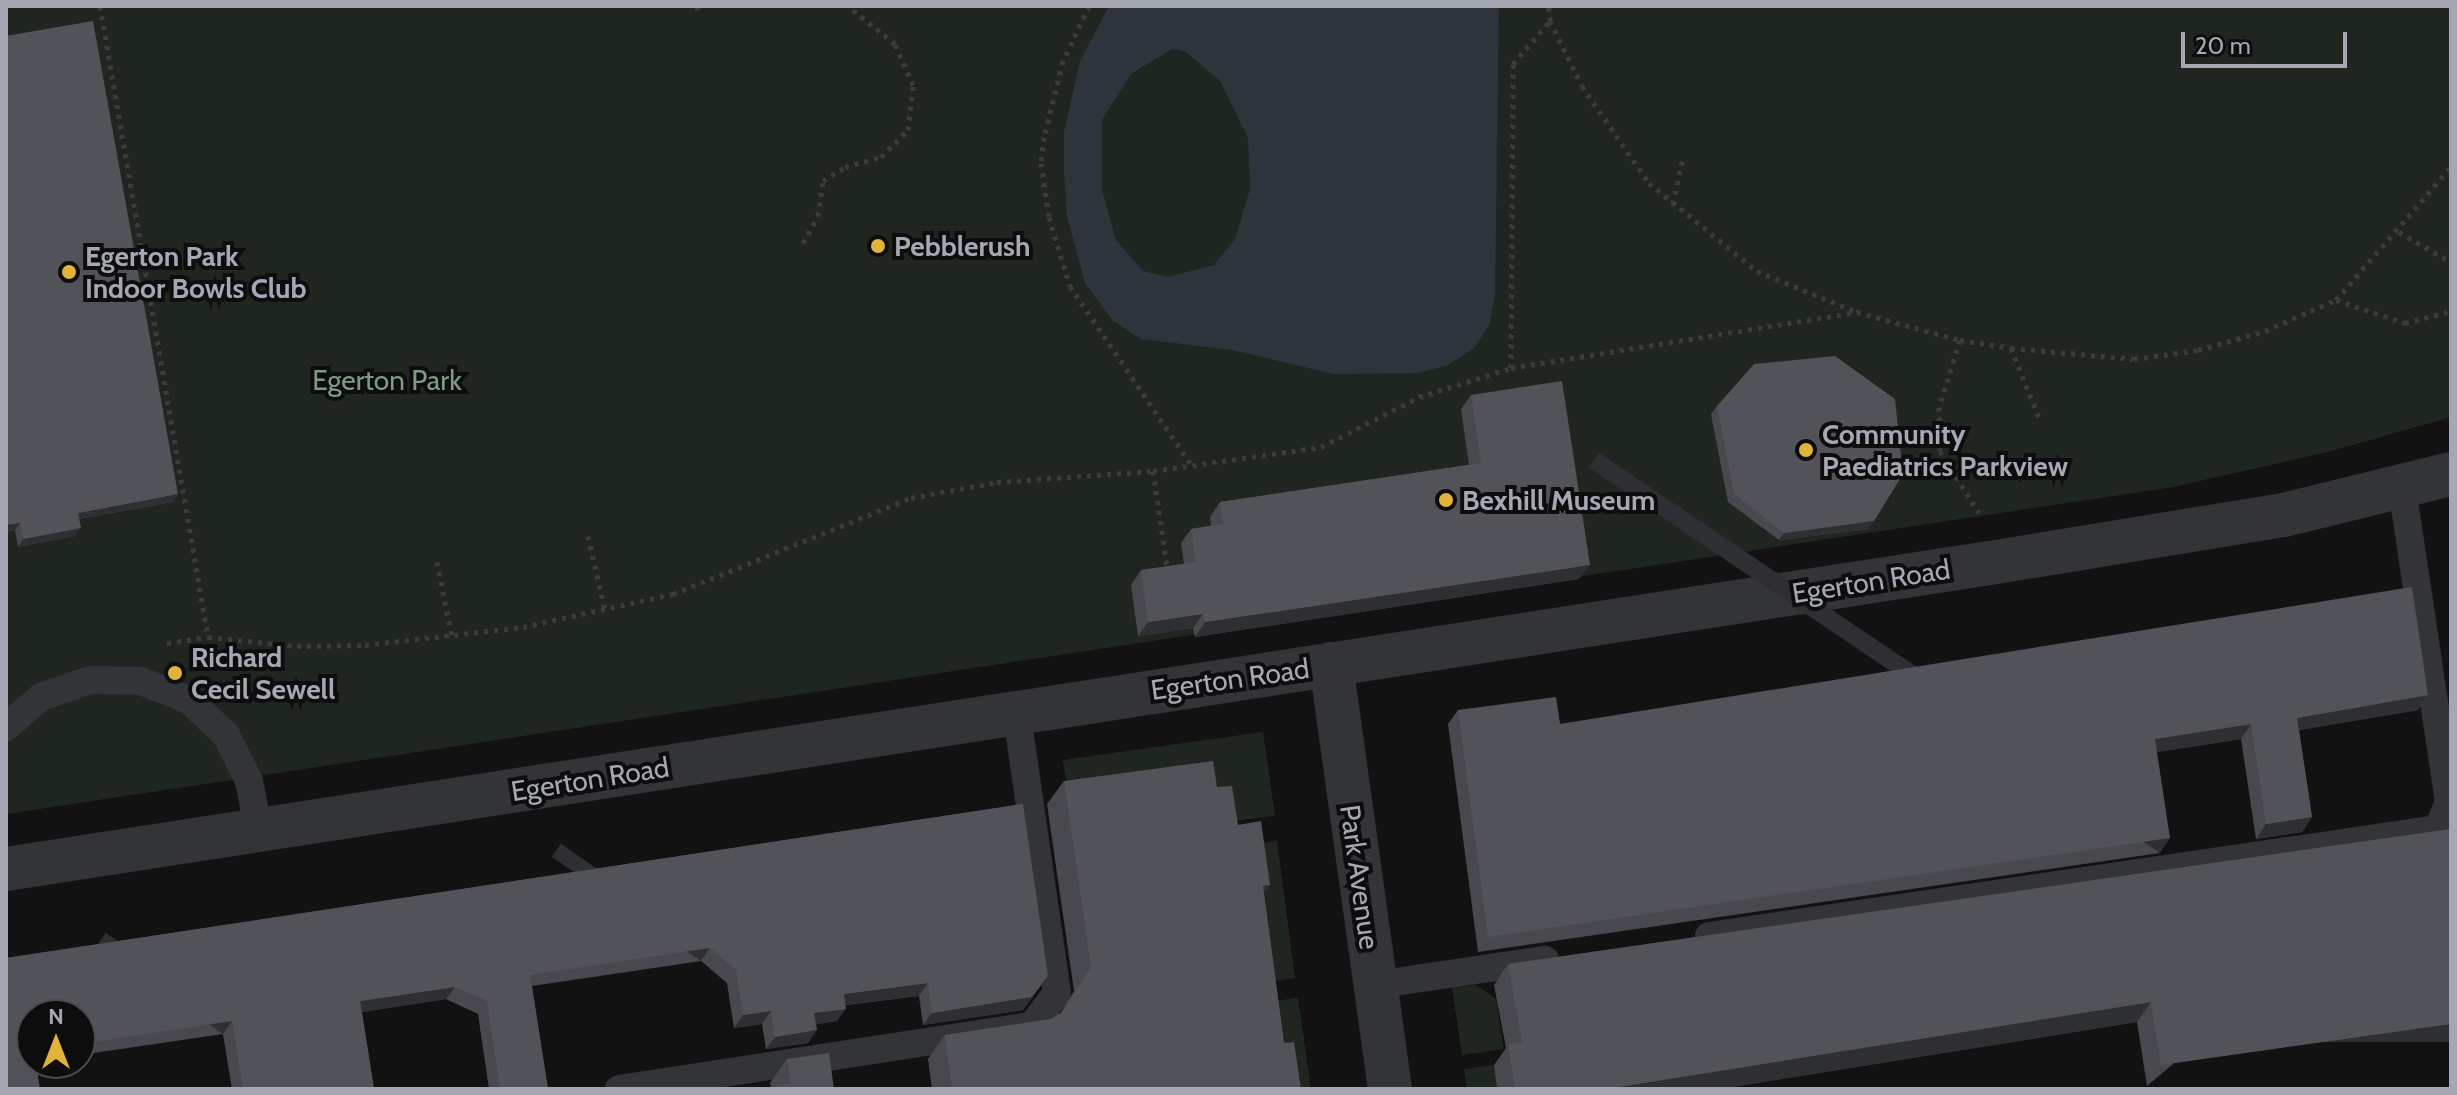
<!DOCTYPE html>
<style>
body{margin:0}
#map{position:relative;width:2457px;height:1095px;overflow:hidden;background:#121213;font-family:Cabin,sans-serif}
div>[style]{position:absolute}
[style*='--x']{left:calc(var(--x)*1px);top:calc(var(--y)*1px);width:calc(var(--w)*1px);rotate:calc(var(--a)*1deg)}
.green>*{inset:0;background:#1f2620}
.water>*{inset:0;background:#2d343b}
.path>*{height:5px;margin-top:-2.5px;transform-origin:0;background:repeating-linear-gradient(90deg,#393b3f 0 4px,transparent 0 10px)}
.service>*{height:28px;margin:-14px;padding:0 14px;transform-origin:14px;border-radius:14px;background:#333438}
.minor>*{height:44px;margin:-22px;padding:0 22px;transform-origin:22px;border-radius:22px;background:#333438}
.wall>*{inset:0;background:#48494e}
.shaded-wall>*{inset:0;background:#2e2f32;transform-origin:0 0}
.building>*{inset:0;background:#525359}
.dots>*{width:22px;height:22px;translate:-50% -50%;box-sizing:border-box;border:4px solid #0d0d0e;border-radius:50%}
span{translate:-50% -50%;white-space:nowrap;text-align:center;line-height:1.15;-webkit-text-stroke:8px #0d0d0e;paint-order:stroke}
.poi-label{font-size:28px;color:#a5a8b3;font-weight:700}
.left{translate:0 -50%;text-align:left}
.park-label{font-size:28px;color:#7d9d81}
.street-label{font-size:28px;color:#a5a8b3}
.frame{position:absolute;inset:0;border:8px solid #a5a8b3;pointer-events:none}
.north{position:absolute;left:16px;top:999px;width:80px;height:80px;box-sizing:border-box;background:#0d0d0e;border:2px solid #4a4b50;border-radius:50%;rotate:0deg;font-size:22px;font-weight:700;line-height:32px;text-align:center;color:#a5a8b3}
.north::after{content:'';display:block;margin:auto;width:28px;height:36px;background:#e2b33b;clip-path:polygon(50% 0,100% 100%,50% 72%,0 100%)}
.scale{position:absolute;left:2181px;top:32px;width:166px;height:36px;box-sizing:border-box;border:4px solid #a5a8b3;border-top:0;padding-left:10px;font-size:24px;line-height:28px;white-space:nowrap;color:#a5a8b3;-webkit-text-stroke:6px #0d0d0e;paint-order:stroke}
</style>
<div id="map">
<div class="green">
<i style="clip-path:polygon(6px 6px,2451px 6px,2451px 417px,2328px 452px,2173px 487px,6px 814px)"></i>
<i style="clip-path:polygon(1263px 732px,1275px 816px,1217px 823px,1069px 802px,1063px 760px)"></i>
<i style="clip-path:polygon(1277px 841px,1295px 978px,1256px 984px,1245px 845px)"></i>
<i style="clip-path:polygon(1476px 985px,1496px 999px,1504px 1049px,1462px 1055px,1452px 988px)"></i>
<i style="clip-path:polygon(1298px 998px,1311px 1089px,1281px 1089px,1259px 1003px)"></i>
<i style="clip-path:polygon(1494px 1065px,1497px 1089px,1467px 1089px,1464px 1069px)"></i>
</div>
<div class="water">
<i style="clip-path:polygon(evenodd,1109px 6px,1499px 6px,1495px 294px,1490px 324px,1474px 348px,1446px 366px,1418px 373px,1334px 374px,1232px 350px,1141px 339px,1112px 320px,1085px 283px,1067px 216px,1064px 171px,1064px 132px,1080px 61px,1109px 6px,1172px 49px,1186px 52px,1220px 81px,1248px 138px,1250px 189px,1235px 239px,1214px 265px,1168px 277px,1143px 271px,1116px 240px,1102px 190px,1102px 120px,1131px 74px,1172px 49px)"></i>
</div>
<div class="path">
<i style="--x:100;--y:6;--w:640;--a:80.29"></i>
<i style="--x:697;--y:6;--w:9;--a:77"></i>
<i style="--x:1089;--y:6;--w:61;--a:115.3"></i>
<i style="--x:1063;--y:61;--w:78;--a:104"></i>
<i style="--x:1044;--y:137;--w:26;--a:97"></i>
<i style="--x:1041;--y:163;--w:55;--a:81.6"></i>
<i style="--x:1049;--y:217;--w:72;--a:73.1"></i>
<i style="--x:1070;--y:286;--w:217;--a:55.9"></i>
<i style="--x:1550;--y:21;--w:72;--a:63.8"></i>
<i style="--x:1582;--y:86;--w:118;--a:55.4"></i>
<i style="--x:1649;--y:183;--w:139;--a:39.2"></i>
<i style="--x:1757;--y:271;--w:105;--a:22.4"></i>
<i style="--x:1673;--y:204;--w:48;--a:-78"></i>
<i style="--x:2399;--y:232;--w:60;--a:30"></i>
<i style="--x:803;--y:243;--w:31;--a:-61"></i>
<i style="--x:818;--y:216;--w:35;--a:-82"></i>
<i style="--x:823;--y:181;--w:26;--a:-32"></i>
<i style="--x:845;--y:167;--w:37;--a:-16"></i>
<i style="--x:881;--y:157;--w:38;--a:-45"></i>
<i style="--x:908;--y:130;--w:45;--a:-83.7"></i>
<i style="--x:913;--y:85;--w:45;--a:-113.7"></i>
<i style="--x:895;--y:44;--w:60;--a:-141"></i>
<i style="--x:2336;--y:300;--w:73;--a:18.4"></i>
<i style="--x:2405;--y:323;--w:48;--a:-14.6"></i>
<i style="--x:1960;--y:340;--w:70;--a:107.4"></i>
<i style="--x:1939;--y:407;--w:44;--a:88.7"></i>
<i style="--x:1940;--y:451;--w:73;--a:57.8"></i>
<i style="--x:2011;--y:348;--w:78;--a:68.1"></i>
<i style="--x:1511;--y:368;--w:304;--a:-89.6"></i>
<i style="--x:1513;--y:64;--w:57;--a:-49.3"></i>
<i style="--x:1550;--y:21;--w:15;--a:-94"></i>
<i style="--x:1153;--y:471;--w:103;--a:81.6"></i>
<i style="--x:588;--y:536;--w:76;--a:77.1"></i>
<i style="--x:437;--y:562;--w:76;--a:78.7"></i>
<i style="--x:167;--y:643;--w:41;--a:-8.3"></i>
<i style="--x:208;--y:637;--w:89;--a:5.8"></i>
<i style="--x:297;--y:646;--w:68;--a:-0.8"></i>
<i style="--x:365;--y:645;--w:159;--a:-6.5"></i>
<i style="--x:523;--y:627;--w:154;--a:-12.4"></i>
<i style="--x:673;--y:594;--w:257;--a:-22"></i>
<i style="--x:911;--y:498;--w:87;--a:-10.5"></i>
<i style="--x:997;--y:482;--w:156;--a:-4"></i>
<i style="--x:1153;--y:471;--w:170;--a:-8.1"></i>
<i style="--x:1321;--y:447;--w:110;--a:-27"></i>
<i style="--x:1419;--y:397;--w:96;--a:-17.5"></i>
<i style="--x:1511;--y:368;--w:351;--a:-9.2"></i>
<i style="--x:1857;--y:312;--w:107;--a:15.2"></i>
<i style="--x:1960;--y:340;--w:52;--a:8.9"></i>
<i style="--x:2011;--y:348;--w:123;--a:5.1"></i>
<i style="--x:2134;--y:359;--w:65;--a:-8"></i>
<i style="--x:2198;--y:350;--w:70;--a:-15.8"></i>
<i style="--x:2265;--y:331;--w:77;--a:-23.6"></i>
<i style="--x:2336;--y:300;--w:176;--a:-49.2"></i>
</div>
<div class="service">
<i style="--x:6;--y:727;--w:46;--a:-40.6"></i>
<i style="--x:41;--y:697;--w:52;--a:-19.1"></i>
<i style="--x:90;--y:680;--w:51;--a:1.1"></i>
<i style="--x:141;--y:681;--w:52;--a:21.6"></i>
<i style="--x:189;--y:700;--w:51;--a:43.4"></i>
<i style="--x:226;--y:735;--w:51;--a:63.4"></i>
<i style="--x:249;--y:781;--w:52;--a:78.9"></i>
<i style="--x:1709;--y:936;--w:737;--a:-8.35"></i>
<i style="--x:2438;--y:829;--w:29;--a:-68"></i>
<i style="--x:2449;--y:802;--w:317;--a:-98.5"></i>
<i style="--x:1375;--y:985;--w:172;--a:-8.4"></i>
<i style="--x:619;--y:1089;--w:418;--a:-8.7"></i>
<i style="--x:1032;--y:1026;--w:41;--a:-52.9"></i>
<i style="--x:1057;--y:993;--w:286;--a:-98.2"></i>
</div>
<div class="minor">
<i style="--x:1331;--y:664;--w:429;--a:82.1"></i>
<i style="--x:6;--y:869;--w:2007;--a:-8.77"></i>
<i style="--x:1990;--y:563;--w:298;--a:-9.3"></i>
<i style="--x:2284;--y:515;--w:172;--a:-13.8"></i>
</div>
<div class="wall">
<i style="clip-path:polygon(6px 36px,173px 502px,79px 519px,75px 536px,18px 547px,15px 530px,6px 532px)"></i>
<i style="clip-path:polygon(1471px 395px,1579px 579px,1195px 637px,1193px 628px,1138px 636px,1131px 585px,1141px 570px,1184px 564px,1181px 543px,1191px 529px,1211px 526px,1210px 517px,1220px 502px,1469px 465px,1461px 409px)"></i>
<i style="clip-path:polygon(1717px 406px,1869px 529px,1779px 540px,1728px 502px,1711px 414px)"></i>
<i style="clip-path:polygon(2428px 695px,2418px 710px,2299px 730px,2312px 817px,2302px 832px,2256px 839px,2241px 739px,2157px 752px,2160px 853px,1478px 952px,1448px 724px,1458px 710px,1560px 724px)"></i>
<i style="clip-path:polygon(1064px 781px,1217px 787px,1238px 825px,1264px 894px,1284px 1043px,1301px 1089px,932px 1089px,928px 1059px,945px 1035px,1051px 1019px,1060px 1014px,1074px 991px,1047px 804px)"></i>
<i style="clip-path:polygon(1023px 804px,1023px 1010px,923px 1025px,919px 996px,846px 1005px,837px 1021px,816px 1024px,808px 1043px,766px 1049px,762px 1024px,734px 1028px,727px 983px,701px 961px,532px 986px,548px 1089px,489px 1089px,478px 1014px,446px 999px,362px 1012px,374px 1089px,232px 1089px,223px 1034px,80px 1055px,80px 1015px,6px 958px)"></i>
<i style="clip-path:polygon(2451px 829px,2147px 1086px,2137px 1022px,1719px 1089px,1497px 1089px,1494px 1065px,1506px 1048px,1494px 985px,1508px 964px)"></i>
<i style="clip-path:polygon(787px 1059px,834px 1089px,771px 1087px,770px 1083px)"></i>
</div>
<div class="shaded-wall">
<i style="clip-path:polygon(178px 494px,173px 502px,72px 520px,78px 513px)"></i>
<i style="clip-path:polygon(1874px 521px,1869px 529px,1779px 540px,1784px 533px)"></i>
<i style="clip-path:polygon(20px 523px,15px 530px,6px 532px,6px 525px)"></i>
<i style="clip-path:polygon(81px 528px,75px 536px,18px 547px,23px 539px)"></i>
<i style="clip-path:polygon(1590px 565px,1579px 579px,1195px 637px,1205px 622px)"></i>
<i style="clip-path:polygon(1203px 614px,1193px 628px,1138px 636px,1148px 622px)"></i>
<i style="clip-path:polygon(2428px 695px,2418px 710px,2287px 732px,2297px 718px)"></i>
<i style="clip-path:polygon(2251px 724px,2241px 739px,2145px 754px,2155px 739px)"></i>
<i style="clip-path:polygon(2312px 817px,2302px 832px,2256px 839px,2266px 824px)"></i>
<i style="left:2170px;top:838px;width:18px;height:689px;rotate:124deg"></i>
<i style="clip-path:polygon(1270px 885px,1253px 909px,1263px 886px)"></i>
<i style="left:710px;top:948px;width:16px;height:182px;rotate:125deg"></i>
<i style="clip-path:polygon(1048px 976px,1023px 1010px,923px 1025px,932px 1013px)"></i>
<i style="clip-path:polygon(928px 983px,919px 996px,835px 1006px,844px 994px)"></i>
<i style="clip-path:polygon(455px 987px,446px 999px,351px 1014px,360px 1001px)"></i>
<i style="clip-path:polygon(2151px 1002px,2137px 1022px,1719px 1089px,1616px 1089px,1618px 1087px)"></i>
<i style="clip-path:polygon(846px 1009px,837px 1021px,805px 1026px,814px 1013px)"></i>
<i style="clip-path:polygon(771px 1011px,762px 1024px,734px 1028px,743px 1015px)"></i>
<i style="left:232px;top:1021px;width:16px;height:154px;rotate:125deg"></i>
<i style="left:2451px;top:1024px;width:18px;height:293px;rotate:90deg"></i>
<i style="clip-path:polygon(817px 1030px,808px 1043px,766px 1049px,775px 1037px)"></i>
</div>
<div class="building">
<i style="clip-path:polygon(93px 21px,178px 494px,78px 513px,81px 528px,23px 539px,20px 523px,6px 525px,6px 36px)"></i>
<i style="clip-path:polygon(1835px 356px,1895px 399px,1903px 474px,1874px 521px,1784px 533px,1734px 494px,1717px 406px,1754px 364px)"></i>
<i style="clip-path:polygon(1562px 381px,1590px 565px,1205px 622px,1203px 614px,1148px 622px,1141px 570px,1196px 562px,1191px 529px,1223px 524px,1220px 502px,1481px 463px,1471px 395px)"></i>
<i style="clip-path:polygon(2412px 587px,2428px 695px,2297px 718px,2312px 817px,2266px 824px,2251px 724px,2155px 739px,2170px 838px,1488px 937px,1458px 710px,1556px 697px,1560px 724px)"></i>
<i style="clip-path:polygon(1213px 761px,1217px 787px,1232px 786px,1238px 825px,1261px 821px,1270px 885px,1263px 886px,1284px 1043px,1294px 1042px,1301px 1089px,952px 1089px,945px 1035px,1051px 1019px,1062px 1012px,1091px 967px,1064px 781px)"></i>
<i style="clip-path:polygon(1023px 804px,1048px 976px,1032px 997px,932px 1013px,928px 983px,844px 994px,846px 1009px,814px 1013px,817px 1030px,775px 1037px,771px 1011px,743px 1015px,736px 970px,710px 948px,530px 975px,548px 1089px,500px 1089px,487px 1001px,455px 987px,360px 1001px,374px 1089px,243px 1089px,232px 1021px,80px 1044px,80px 1015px,32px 1015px,32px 1063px,36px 1063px,40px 1089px,6px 1089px,6px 958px)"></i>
<i style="clip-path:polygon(2451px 829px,2451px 1024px,2161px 1065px,2151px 1002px,1618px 1087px,1618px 1089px,1515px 1089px,1508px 1044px,1522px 1042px,1508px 964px)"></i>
<i style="clip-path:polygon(829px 1053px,834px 1089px,762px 1089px,791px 1084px,787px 1059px)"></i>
</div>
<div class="dots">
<i style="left:878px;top:246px;background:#e2b33b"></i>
<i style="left:69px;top:272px;background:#e2b33b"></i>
<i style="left:1806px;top:450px;background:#e2b33b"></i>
<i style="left:1446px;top:500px;background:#e2b33b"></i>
<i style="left:175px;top:673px;background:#e2b33b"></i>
</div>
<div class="poi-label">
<span class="left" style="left:894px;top:246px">Pebblerush</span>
<span class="left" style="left:85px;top:272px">Egerton Park<br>Indoor Bowls Club</span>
<span class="left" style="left:1822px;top:450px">Community<br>Paediatrics Parkview</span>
<span class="left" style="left:1462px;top:500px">Bexhill Museum</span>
<span class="left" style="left:191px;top:673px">Richard<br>Cecil Sewell</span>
</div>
<div class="park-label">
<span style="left:387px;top:380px">Egerton Park</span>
</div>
<div class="street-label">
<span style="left:1871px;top:581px;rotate:-9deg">Egerton Road</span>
<span style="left:1230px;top:679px;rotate:-8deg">Egerton Road</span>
<span style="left:590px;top:779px;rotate:-9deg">Egerton Road</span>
<span style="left:1360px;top:877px;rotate:82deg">Park Avenue</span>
</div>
<div class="frame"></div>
<div class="north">N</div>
<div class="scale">20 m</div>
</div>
